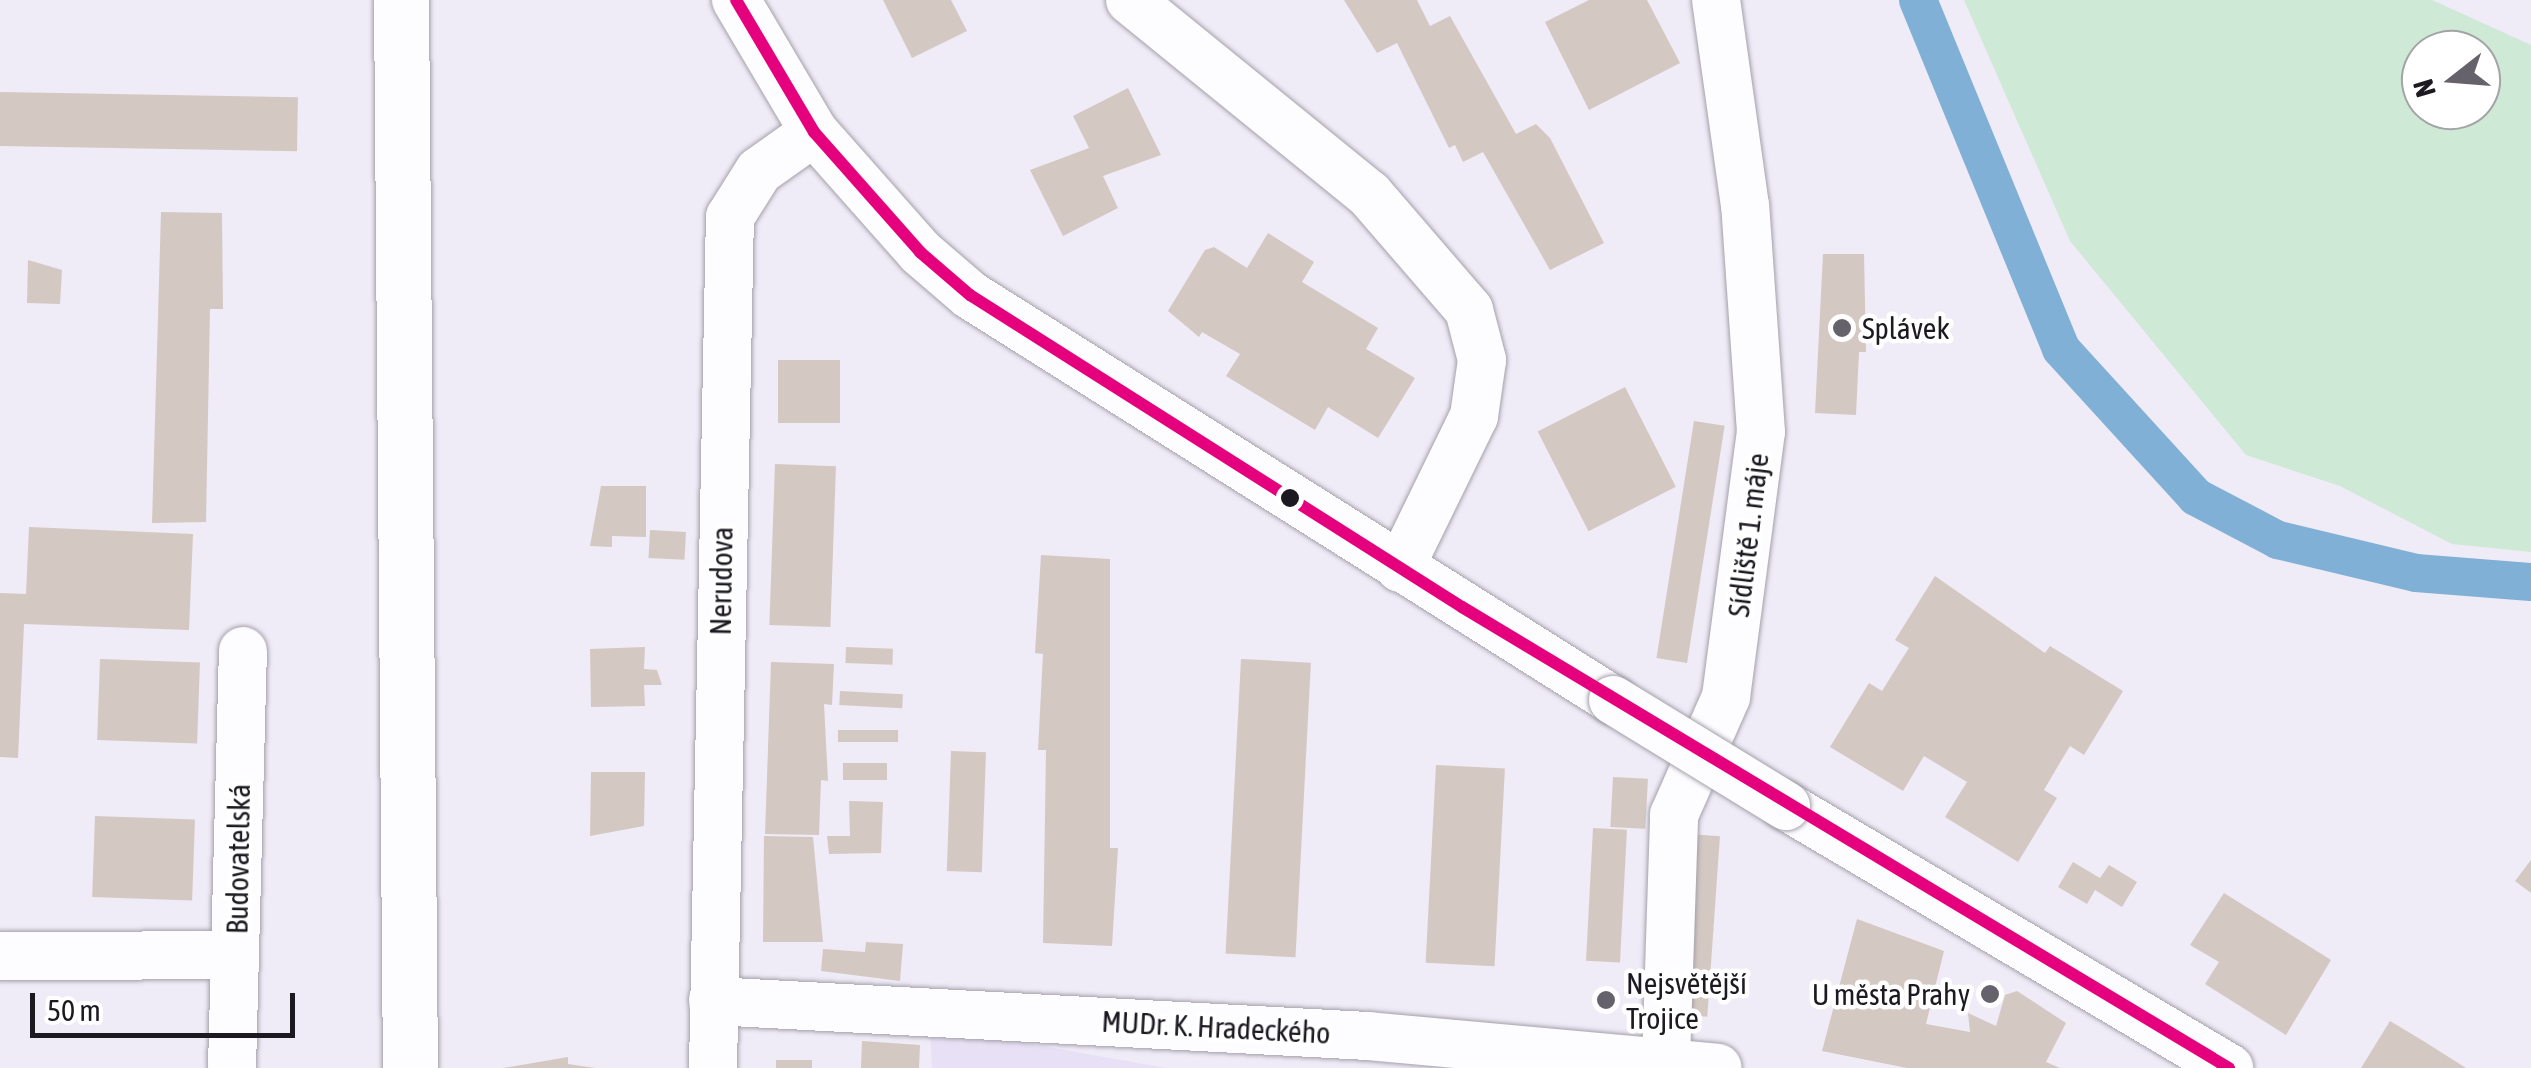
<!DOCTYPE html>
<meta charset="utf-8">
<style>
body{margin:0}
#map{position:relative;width:2531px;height:1068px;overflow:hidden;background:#efebf7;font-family:"Asap Condensed",sans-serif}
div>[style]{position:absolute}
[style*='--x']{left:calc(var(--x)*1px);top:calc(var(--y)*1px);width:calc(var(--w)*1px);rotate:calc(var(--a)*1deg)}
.built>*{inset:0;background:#e8e1f6}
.green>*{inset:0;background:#cee9d5}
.canal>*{height:38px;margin:-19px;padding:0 19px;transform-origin:19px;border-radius:19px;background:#80b0d5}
.building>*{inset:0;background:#d4c8c2;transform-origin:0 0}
.roads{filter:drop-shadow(0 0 2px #a4a1aa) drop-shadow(0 0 2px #a4a1aa)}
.minor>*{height:48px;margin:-24px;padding:0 24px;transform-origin:24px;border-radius:24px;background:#fdfcfe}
.major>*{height:55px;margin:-27.5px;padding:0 27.5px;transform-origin:27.5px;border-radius:27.5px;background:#fdfcfe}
.bridges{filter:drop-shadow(0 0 2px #a4a1aa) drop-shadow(0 0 2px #a4a1aa)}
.minor-bridge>*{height:48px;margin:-24px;padding:0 24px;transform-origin:24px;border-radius:24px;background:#fdfcfe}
.bus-1>*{height:12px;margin:-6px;padding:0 6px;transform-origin:6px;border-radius:6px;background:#e5007d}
.dots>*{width:28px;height:28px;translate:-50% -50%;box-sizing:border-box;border:5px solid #fff;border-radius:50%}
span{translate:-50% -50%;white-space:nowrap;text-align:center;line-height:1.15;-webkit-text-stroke:9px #fff;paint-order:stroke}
.poi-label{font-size:30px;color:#1c1921}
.left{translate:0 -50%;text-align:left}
.right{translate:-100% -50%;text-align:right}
.street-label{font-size:30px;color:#1c1921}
.north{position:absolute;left:2401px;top:30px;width:100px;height:100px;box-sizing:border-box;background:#fff;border:2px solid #a4a3a6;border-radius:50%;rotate:253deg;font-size:28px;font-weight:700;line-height:40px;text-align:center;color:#1c1921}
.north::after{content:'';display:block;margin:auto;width:35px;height:45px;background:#66626c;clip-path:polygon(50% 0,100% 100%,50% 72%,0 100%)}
.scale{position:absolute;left:30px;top:993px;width:265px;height:45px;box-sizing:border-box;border:5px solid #1c1921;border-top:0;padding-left:12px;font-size:30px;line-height:35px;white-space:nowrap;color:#1c1921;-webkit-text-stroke:8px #fff;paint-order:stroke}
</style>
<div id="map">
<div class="built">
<i style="clip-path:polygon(930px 1026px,1166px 1068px,932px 1068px)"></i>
</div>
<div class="green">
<i style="clip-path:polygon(evenodd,1964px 0,2432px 0,2531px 45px,2531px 552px,2452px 544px,2340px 486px,2246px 455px,2070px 241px,1964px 0,2421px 50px,2481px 50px,2481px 110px,2421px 110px,2421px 50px)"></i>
</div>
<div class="canal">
<i style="--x:1918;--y:0;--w:377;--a:67.7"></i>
<i style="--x:2061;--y:349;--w:200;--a:47.6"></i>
<i style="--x:2196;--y:497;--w:93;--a:27.7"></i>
<i style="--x:2278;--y:540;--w:142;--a:13.4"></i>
<i style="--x:2416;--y:573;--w:115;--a:4.5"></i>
</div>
<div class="building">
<i style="clip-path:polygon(883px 0,951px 0,967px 31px,912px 58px)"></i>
<i style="clip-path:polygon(1344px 0,1417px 0,1430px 26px,1450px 16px,1516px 134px,1536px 124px,1550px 138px,1604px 243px,1550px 270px,1483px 152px,1463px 162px,1455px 145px,1449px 148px,1397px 43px,1377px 53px)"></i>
<i style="clip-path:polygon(1589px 0,1647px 0,1680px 63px,1589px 110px,1545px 22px)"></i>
<i style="clip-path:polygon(1128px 88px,1161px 155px,1103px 176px,1118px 208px,1063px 236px,1030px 170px,1089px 148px,1073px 116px)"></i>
<i style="left:0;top:92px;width:298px;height:54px;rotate:1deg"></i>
<i style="clip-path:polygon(161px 212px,222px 213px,223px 309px,210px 309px,206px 522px,152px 523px)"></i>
<i style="clip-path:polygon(1268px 233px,1314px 262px,1302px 282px,1378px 328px,1366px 349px,1415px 378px,1378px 438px,1328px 407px,1315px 430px,1226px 376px,1240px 354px,1202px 332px,1199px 337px,1168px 311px,1205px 250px,1214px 247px,1247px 268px)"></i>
<i style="clip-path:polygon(1823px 254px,1864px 254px,1866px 352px,1859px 352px,1856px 415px,1815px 413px)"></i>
<i style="clip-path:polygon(28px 260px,62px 270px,60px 304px,27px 303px)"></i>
<i style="left:778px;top:360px;width:62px;height:63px"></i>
<i style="left:1625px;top:387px;width:112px;height:98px;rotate:63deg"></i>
<i style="left:1694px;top:421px;width:31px;height:240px;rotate:9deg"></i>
<i style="left:775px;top:464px;width:61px;height:161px;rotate:2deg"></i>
<i style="clip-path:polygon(601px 486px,646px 486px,646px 537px,612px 536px,612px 547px,590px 546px)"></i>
<i style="clip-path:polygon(29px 527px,193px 534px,189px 630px,24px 624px,18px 758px,0 757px,0 593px,26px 594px)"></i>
<i style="left:650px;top:530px;width:36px;height:28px;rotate:3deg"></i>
<i style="clip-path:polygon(1041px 555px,1110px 559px,1110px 848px,1118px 848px,1112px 946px,1043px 943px,1046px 750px,1038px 750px,1043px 654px,1035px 653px)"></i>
<i style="clip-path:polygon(1935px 576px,2045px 653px,2050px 646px,2123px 691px,2084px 755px,2070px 746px,2055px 771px,2044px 790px,2057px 798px,2018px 862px,1945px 817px,1967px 782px,1924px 756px,1903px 791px,1830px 747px,1869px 683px,1882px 691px,1900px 662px,1909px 648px,1895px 640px)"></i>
<i style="clip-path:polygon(645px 647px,644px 669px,657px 670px,662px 685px,644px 685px,645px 706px,591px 707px,590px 649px)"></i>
<i style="left:846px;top:647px;width:47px;height:16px;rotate:2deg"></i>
<i style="left:100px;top:659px;width:100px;height:81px;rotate:2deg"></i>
<i style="left:1241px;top:659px;width:70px;height:295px;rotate:3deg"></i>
<i style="clip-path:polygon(771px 662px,834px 664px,832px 705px,824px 704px,828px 781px,821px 780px,819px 835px,765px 834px)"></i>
<i style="left:840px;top:691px;width:63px;height:14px;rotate:3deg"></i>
<i style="left:838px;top:730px;width:60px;height:12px"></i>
<i style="left:951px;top:751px;width:35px;height:120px;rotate:2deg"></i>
<i style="left:843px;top:763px;width:44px;height:17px"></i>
<i style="left:1436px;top:765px;width:69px;height:198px;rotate:3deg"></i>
<i style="clip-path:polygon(591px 772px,645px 772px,644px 826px,590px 836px)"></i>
<i style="left:1613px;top:777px;width:35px;height:50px;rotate:3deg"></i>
<i style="clip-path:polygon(849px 801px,883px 802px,881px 853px,829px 854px,827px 836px,850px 836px)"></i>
<i style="left:95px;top:816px;width:100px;height:81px;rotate:2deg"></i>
<i style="left:1593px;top:828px;width:34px;height:133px;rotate:3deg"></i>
<i style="left:1688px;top:834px;width:32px;height:181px;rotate:4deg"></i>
<i style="clip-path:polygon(764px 836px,813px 837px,823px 942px,763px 942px)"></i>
<i style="clip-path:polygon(2531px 860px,2531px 893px,2515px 881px)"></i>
<i style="clip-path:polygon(2073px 862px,2100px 878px,2109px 865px,2137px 882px,2122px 907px,2095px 890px,2087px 904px,2058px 887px)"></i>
<i style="clip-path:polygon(2224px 893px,2331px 960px,2286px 1035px,2205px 984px,2219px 962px,2190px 945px)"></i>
<i style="clip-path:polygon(1857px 919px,1944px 951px,1926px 1024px,1970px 1032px,1968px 1013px,1996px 1026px,2005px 995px,2017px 991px,2066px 1023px,2046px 1062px,2060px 1068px,1907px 1068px,1822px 1051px)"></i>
<i style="clip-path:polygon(866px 942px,903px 944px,900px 981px,821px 971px,823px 949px,865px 952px)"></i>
<i style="clip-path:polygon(2390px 1021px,2425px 1042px,2466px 1068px,2361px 1068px)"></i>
<i style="clip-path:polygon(862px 1041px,920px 1045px,919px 1068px,861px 1068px)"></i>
<i style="clip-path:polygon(568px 1057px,568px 1064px,595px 1068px,503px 1068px)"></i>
<i style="left:776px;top:1060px;width:36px;height:8px"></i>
</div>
<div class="roads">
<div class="minor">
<i style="--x:736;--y:0;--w:153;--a:59.4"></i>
<i style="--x:814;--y:132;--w:160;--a:48.5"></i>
<i style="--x:920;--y:252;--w:66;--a:40.7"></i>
<i style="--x:970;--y:295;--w:760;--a:32.21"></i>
<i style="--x:1130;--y:0;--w:308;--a:39.1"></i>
<i style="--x:1369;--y:194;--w:153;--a:49.2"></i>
<i style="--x:1469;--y:310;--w:52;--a:75.4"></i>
<i style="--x:1482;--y:360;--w:57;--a:98.1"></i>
<i style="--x:1474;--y:416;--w:169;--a:116"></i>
<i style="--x:1786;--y:806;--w:515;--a:30.6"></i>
<i style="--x:0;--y:956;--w:235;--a:-0.2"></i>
<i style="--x:713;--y:1001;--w:656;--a:3.06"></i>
<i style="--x:1368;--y:1036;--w:351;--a:5.2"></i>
<i style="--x:1666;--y:1061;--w:246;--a:-88.1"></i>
<i style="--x:1674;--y:815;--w:129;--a:-66.2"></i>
<i style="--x:1726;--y:697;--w:267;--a:-82.5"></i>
<i style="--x:1761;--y:432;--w:227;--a:-94"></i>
<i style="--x:1745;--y:206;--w:208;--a:-98"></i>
<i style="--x:232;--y:1068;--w:417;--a:-88.5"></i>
<i style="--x:713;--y:1068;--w:851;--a:-88.86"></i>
<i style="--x:730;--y:217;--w:54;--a:-57.8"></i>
<i style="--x:759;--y:171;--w:67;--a:-35.3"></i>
</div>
<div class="major">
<i style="--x:401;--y:0;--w:1068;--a:89.52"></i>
</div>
</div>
<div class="bridges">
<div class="minor-bridge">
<i style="--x:1613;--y:700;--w:203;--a:31.5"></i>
</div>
</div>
<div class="bus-1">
<i style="--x:736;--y:0;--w:153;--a:59.4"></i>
<i style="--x:814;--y:132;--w:160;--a:48.5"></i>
<i style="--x:920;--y:252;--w:66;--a:40.7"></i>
<i style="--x:970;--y:295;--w:583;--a:32.38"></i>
<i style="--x:1462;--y:607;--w:895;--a:31.01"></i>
</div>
<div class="dots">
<i style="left:1842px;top:328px;background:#66626c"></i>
<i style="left:1290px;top:498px;background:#1c1921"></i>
<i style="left:1990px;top:994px;background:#66626c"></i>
<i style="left:1606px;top:1000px;background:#66626c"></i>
</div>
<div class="poi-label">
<span class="left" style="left:1862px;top:328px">Splávek</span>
<span class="left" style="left:1626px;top:1000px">Nejsvětější<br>Trojice</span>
<span class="right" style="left:1970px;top:994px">U města Prahy</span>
</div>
<div class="street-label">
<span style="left:1748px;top:535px;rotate:-83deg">Sídliště 1. máje</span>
<span style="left:721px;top:581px;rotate:-89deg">Nerudova</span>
<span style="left:238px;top:859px;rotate:-89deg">Budovatelská</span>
<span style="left:1216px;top:1027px;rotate:3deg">MUDr. K. Hradeckého</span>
</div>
<div class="north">N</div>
<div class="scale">50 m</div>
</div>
